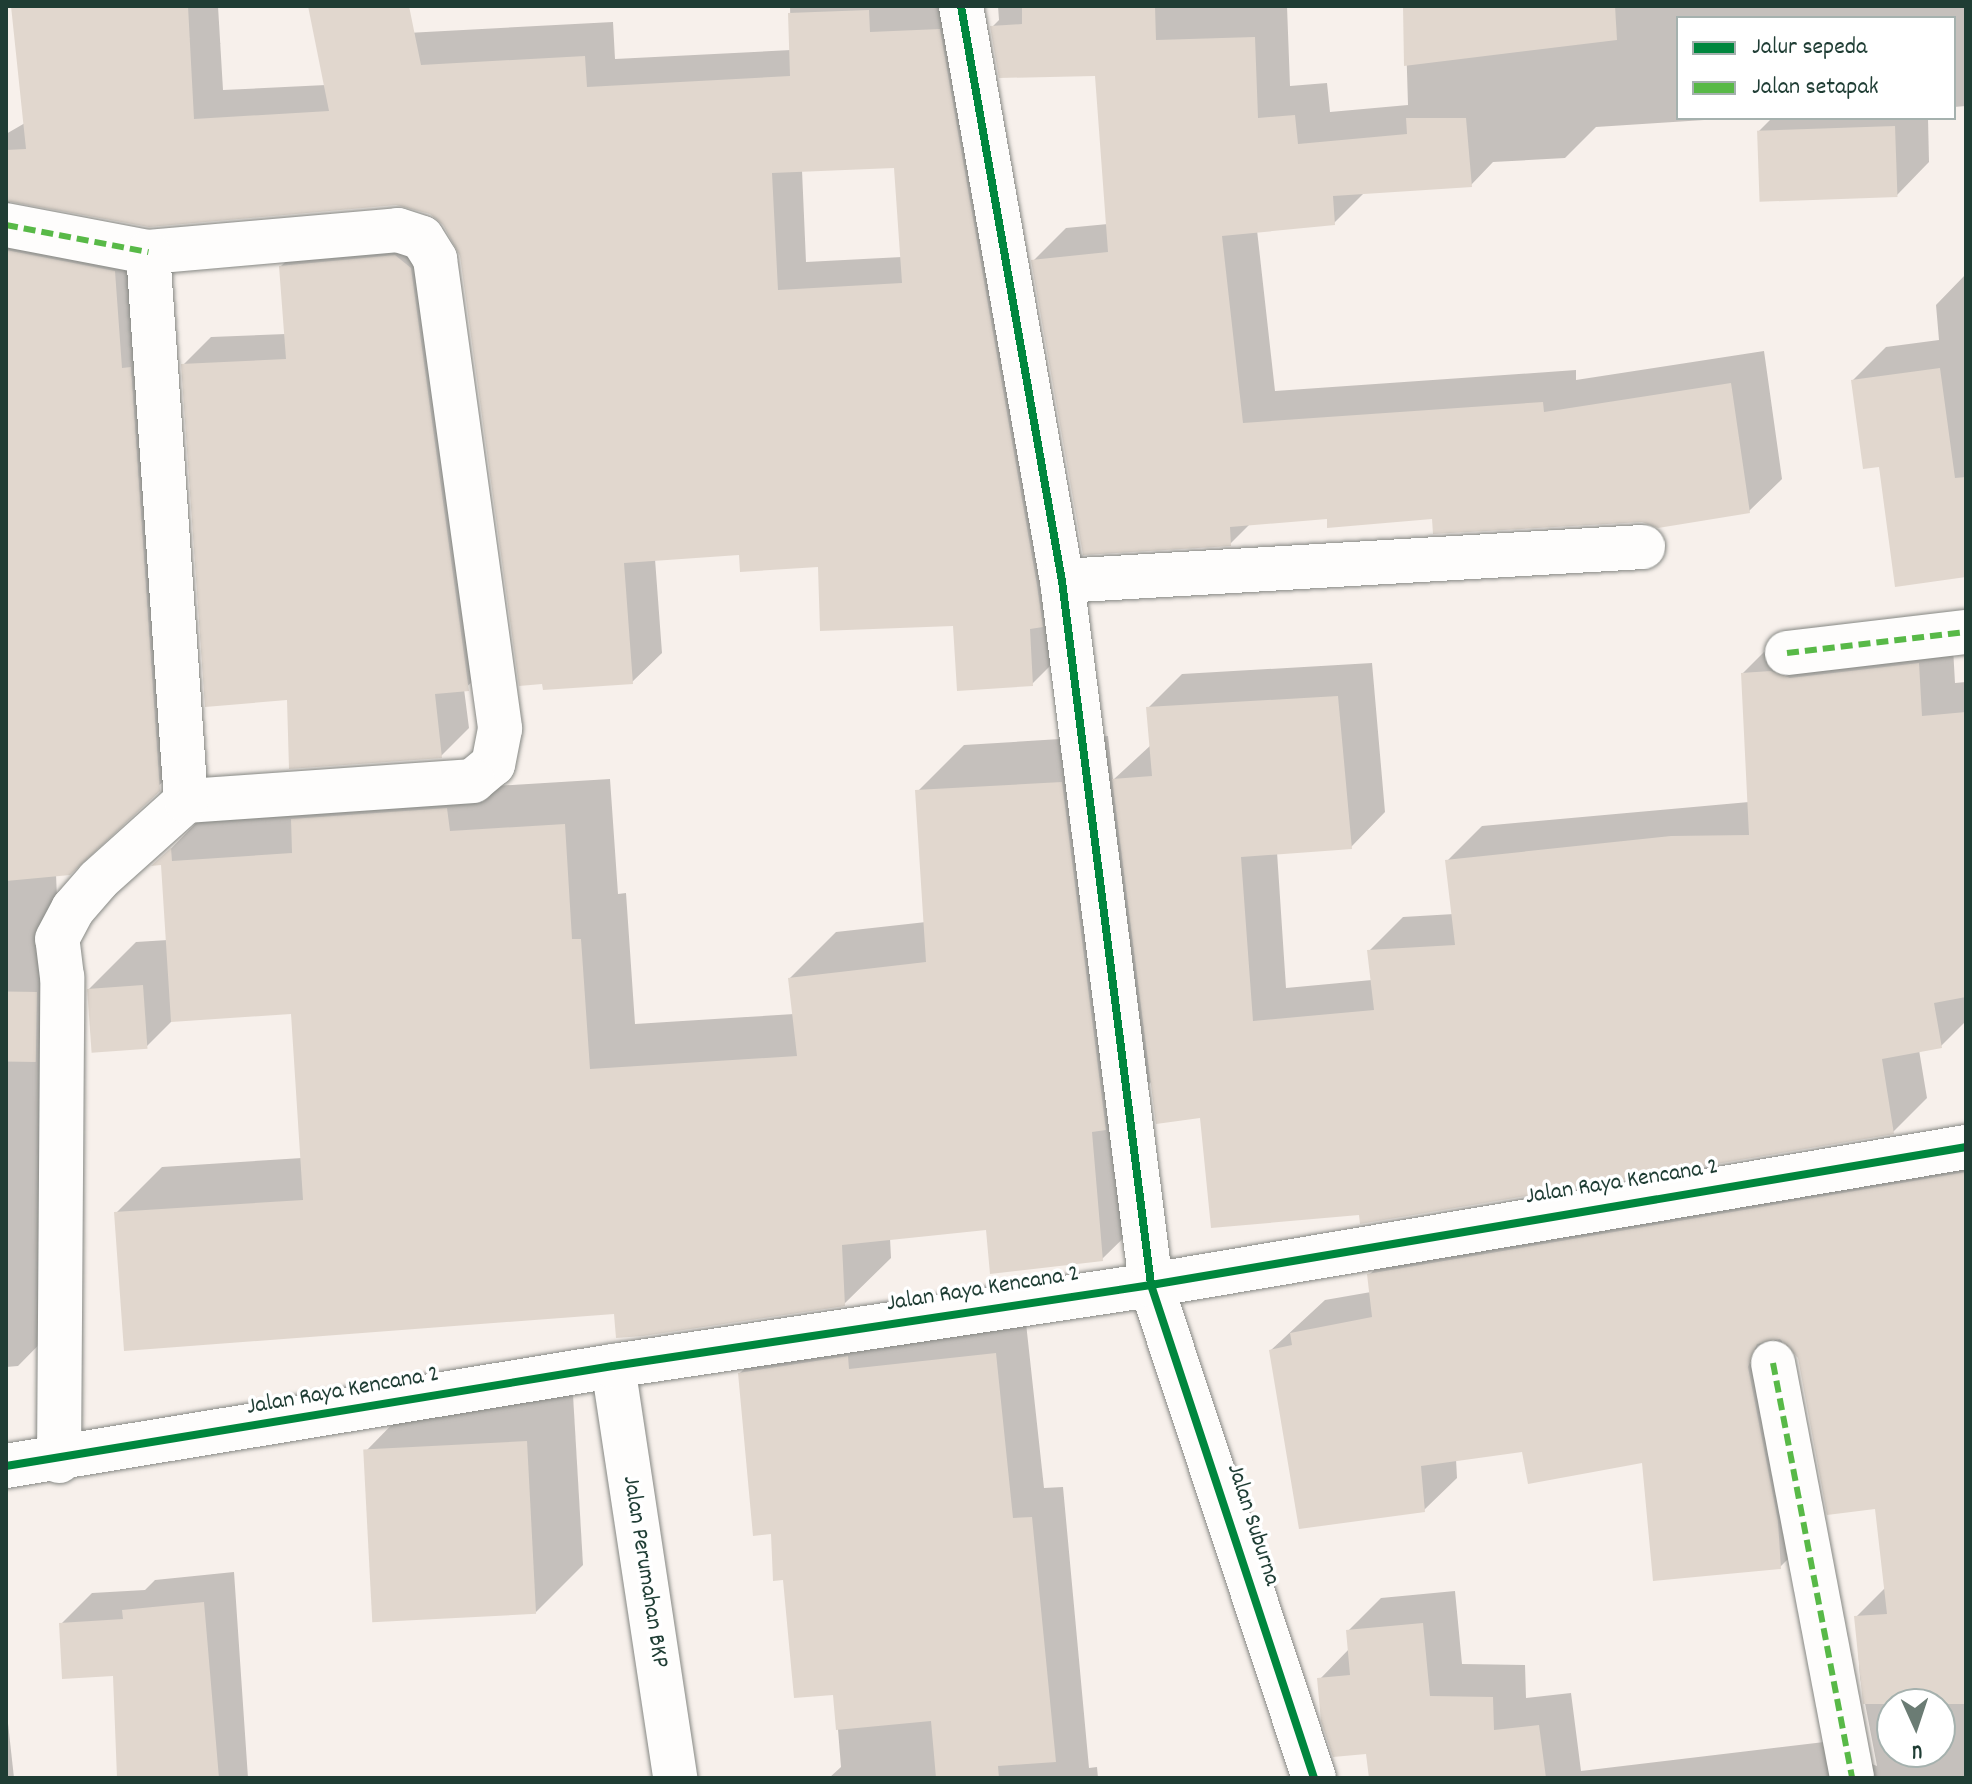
<!DOCTYPE html>
<style>
body{margin:0}
#map{position:relative;width:1972px;height:1784px;overflow:hidden;background:#f7f0eb;font-family:Dekko,sans-serif}
div>[style]{position:absolute}
[style*='--x']{left:calc(var(--x)*1px);top:calc(var(--y)*1px);width:calc(var(--w)*1px);rotate:calc(var(--a)*1deg)}
.shadow>*{inset:0;background:#0003}
.building>*{inset:0;background:#e1d7ce;transform-origin:0 0}
.roads{filter:drop-shadow(0 0 2px #868884) drop-shadow(0 0 2px #868884)}
.street>*{height:44px;margin:-22px;padding:0 22px;transform-origin:22px;border-radius:22px;background:#fefdfc}
.secondary>*{height:44px;margin:-22px;padding:0 22px;transform-origin:22px;border-radius:22px;background:#fefdfc}
.quiet>*{height:6px;margin-top:-3px;transform-origin:0;background:repeating-linear-gradient(90deg,#58b947 0 12px,transparent 0 18px)}
.cycleway>*{height:8px;margin:-4px;padding:0 4px;transform-origin:4px;border-radius:4px;background:#00873e}
span{translate:-50% -50%;white-space:nowrap;text-align:center;line-height:1.15;-webkit-text-stroke:7px #fff;paint-order:stroke}
.street-label{font-size:24px;color:#1f3d34}
.frame{position:absolute;inset:0;border:8px solid #1f3d34;pointer-events:none}
.legend{position:absolute;left:1676px;top:16px;width:280px;height:104px;box-sizing:border-box;background:#fff;border:2px solid #a5b1ae;margin:0;padding:10px 14px;list-style:none;font-size:24px;color:#1f3d34}
.legend li{display:flex;align-items:center;gap:16px;height:40px}
.legend b{width:40px;border:2px solid #a5b1ae}
.north{position:absolute;left:1876px;top:1688px;width:80px;height:80px;box-sizing:border-box;background:#fff;border:2px solid #a5b1ae;border-radius:50%;rotate:177deg;font-size:22px;font-weight:700;line-height:32px;text-align:center;color:#1f3d34}
.north::after{content:'';display:block;margin:auto;width:28px;height:36px;background:#6b7c74;clip-path:polygon(50% 0,100% 100%,50% 72%,0 100%)}
</style>
<div id="map">
<div class="shadow">
<i style="clip-path:polygon(evenodd,13px 6px,218px 6px,223px 90px,326px 85px,351px 36px,613px 22px,615px 59px,791px 50px,790px 6px,969px 6px,1061px 655px,1032px 684px,955px 624px,819px 565px,741px 553px,655px 559px,662px 653px,632px 682px,462px 255px,444px 223px,431px 212px,397px 203px,8px 198px,16px 217px,141px 245px,186px 762px,56px 874px,74px 1309px,18px 1366px,6px 1367px,6px 134px,25px 123px,13px 6px,896px 166px,902px 257px,806px 262px,802px 170px,896px 166px)"></i>
<i style="clip-path:polygon(998px 6px,1287px 6px,1290px 86px,1327px 83px,1330px 112px,1408px 105px,1405px 6px,1966px 6px,1966px 106px,1954px 107px,1954px 18px,1678px 18px,1678px 118px,1735px 118px,1596px 127px,1565px 158px,1493px 162px,1471px 185px,1365px 192px,1334px 223px,1257px 230px,1275px 391px,1576px 370px,1576px 380px,1764px 351px,1782px 479px,1749px 511px,1642px 520px,1328px 517px,1251px 523px,1230px 544px,1033px 261px,1066px 228px,1108px 224px,1097px 74px,992px 27px,999px 20px)"></i>
<i style="clip-path:polygon(1772px 118px,1928px 118px,1929px 162px,1897px 195px,1759px 131px)"></i>
<i style="clip-path:polygon(423px 228px,496px 661px,464px 689px,469px 728px,441px 756px,289px 698px,183px 365px,211px 337px,286px 334px,281px 266px,309px 239px)"></i>
<i style="clip-path:polygon(1966px 274px,1966px 574px,1880px 464px,1853px 380px,1886px 347px,1939px 340px,1936px 305px)"></i>
<i style="clip-path:polygon(1952px 630px,1955px 683px,1966px 682px,1966px 1021px,1941px 1046px,1919px 1050px,1927px 1098px,1893px 1132px,1361px 1212px,1152px 1081px,1139px 1095px,1149px 1213px,1102px 1259px,987px 1228px,890px 1238px,891px 1258px,844px 1304px,616px 1312px,116px 1213px,162px 1167px,302px 1158px,292px 1012px,173px 1020px,146px 1047px,89px 989px,136px 942px,168px 940px,163px 863px,156px 864px,199px 820px,495px 786px,610px 779px,618px 894px,626px 893px,635px 1024px,794px 1014px,790px 978px,836px 932px,926px 922px,918px 791px,964px 745px,1108px 736px,1113px 780px,1151px 745px,1148px 708px,1182px 674px,1372px 663px,1385px 812px,1351px 847px,1277px 852px,1286px 988px,1372px 980px,1369px 951px,1403px 917px,1454px 914px,1447px 861px,1482px 826px,1749px 802px,1743px 673px,1777px 639px)"></i>
<i style="clip-path:polygon(evenodd,1966px 1146px,1966px 1778px,1371px 1778px,1367px 1751px,1320px 1679px,1350px 1648px,1348px 1631px,1381px 1598px,1455px 1591px,1462px 1664px,1525px 1665px,1526px 1698px,1571px 1693px,1581px 1771px,1858px 1738px,1866px 1762px,1877px 1766px,1860px 1677px,1856px 1617px,1886px 1587px,1877px 1506px,1799px 1357px,1781px 1335px,1810px 1488px,1812px 1535px,1780px 1567px,1643px 1460px,1524px 1450px,1456px 1459px,1457px 1478px,1424px 1510px,1271px 1350px,1325px 1300px,1371px 1292px,1369px 1275px,1402px 1242px,1966px 1146px,1892px 1704px,1940px 1704px,1940px 1752px,1892px 1752px,1892px 1704px)"></i>
<i style="clip-path:polygon(1026px 1323px,1044px 1488px,1063px 1487px,1089px 1768px,1097px 1767px,1098px 1778px,829px 1778px,841px 1767px,835px 1692px,785px 1578px,740px 1373px,771px 1342px)"></i>
<i style="clip-path:polygon(573px 1395px,583px 1565px,536px 1612px,366px 1451px,412px 1404px)"></i>
<i style="clip-path:polygon(234px 1572px,248px 1778px,119px 1778px,115px 1674px,61px 1624px,92px 1593px,145px 1590px,155px 1580px)"></i>
<i style="clip-path:polygon(6px 1705px,14px 1778px,6px 1778px)"></i>
</div>
<div class="building">
<i style="clip-path:polygon(evenodd,11px 6px,188px 6px,194px 119px,329px 111px,308px 6px,409px 6px,421px 65px,585px 56px,587px 87px,790px 76px,788px 13px,869px 10px,870px 32px,940px 29px,1037px 585px,1043px 627px,1030px 629px,1033px 686px,957px 691px,953px 626px,820px 631px,818px 567px,740px 572px,739px 555px,624px 563px,633px 684px,543px 690px,542px 684px,519px 686px,460px 256px,443px 225px,430px 214px,396px 205px,149px 227px,6px 201px,6px 150px,26px 149px,11px 6px,894px 168px,902px 283px,778px 290px,772px 173px,894px 168px)"></i>
<i style="clip-path:polygon(1022px 6px,1155px 6px,1156px 40px,1255px 37px,1258px 118px,1295px 115px,1298px 144px,1407px 134px,1406px 118px,1466px 118px,1472px 187px,1333px 196px,1335px 225px,1222px 236px,1243px 423px,1543px 402px,1544px 412px,1731px 383px,1750px 513px,1658px 528px,1642px 522px,1433px 534px,1432px 519px,1327px 528px,1327px 519px,1230px 527px,1231px 546px,1083px 555px,1031px 260px,1108px 252px,1095px 76px,999px 78px,990px 26px,1022px 24px)"></i>
<i style="clip-path:polygon(1403px 6px,1615px 6px,1617px 40px,1404px 66px)"></i>
<i style="left:1895px;top:126px;width:71px;height:138px;rotate:88deg"></i>
<i style="clip-path:polygon(6px 250px,115px 271px,122px 368px,131px 367px,160px 791px,70px 875px,6px 881px)"></i>
<i style="clip-path:polygon(395px 255px,411px 268px,469px 691px,435px 694px,442px 758px,289px 769px,287px 700px,205px 707px,181px 364px,286px 359px,279px 266px)"></i>
<i style="clip-path:polygon(1940px 368px,1955px 478px,1966px 477px,1966px 577px,1895px 587px,1879px 467px,1863px 469px,1851px 380px)"></i>
<i style="clip-path:polygon(1919px 663px,1922px 716px,1966px 712px,1966px 997px,1934px 1003px,1942px 1048px,1882px 1059px,1894px 1134px,1360px 1224px,1359px 1215px,1211px 1228px,1200px 1118px,1156px 1124px,1112px 779px,1152px 776px,1146px 707px,1338px 696px,1352px 849px,1241px 857px,1253px 1021px,1374px 1010px,1367px 950px,1455px 945px,1445px 860px,1671px 836px,1749px 835px,1741px 673px,1771px 671px,1790px 678px)"></i>
<i style="clip-path:polygon(1062px 782px,1106px 1130px,1092px 1132px,1103px 1261px,990px 1274px,986px 1230px,842px 1245px,845px 1306px,643px 1336px,616px 1338px,614px 1314px,124px 1351px,114px 1212px,303px 1200px,291px 1014px,171px 1022px,161px 865px,151px 866px,171px 848px,172px 861px,292px 853px,291px 819px,447px 808px,450px 831px,565px 824px,572px 939px,581px 939px,590px 1069px,797px 1056px,788px 978px,926px 962px,915px 790px)"></i>
<i style="left:143px;top:985px;width:64px;height:56px;rotate:86deg"></i>
<i style="left:37px;top:992px;width:70px;height:31px;rotate:91deg"></i>
<i style="clip-path:polygon(1966px 1172px,1966px 1704px,1863px 1704px,1854px 1616px,1887px 1614px,1875px 1509px,1827px 1515px,1798px 1358px,1780px 1339px,1757px 1344px,1748px 1367px,1778px 1521px,1781px 1569px,1653px 1581px,1642px 1463px,1528px 1484px,1522px 1452px,1421px 1466px,1425px 1512px,1299px 1529px,1269px 1350px,1292px 1345px,1290px 1333px,1372px 1317px,1367px 1274px)"></i>
<i style="clip-path:polygon(996px 1353px,1013px 1518px,1032px 1517px,1056px 1762px,998px 1766px,999px 1778px,936px 1778px,931px 1721px,836px 1730px,833px 1695px,794px 1698px,783px 1580px,773px 1581px,771px 1534px,753px 1536px,738px 1373px,848px 1356px,849px 1369px)"></i>
<i style="left:527px;top:1441px;width:173px;height:164px;rotate:87deg"></i>
<i style="clip-path:polygon(204px 1602px,219px 1778px,117px 1778px,113px 1676px,62px 1679px,59px 1623px,123px 1619px,122px 1610px)"></i>
<i style="clip-path:polygon(1423px 1623px,1430px 1696px,1493px 1697px,1494px 1730px,1539px 1725px,1546px 1778px,1369px 1778px,1366px 1754px,1333px 1757px,1321px 1721px,1317px 1678px,1350px 1675px,1346px 1630px)"></i>
</div>
<div class="roads">
<div class="street">
<i style="--x:961;--y:6;--w:584;--a:80.04"></i>
<i style="--x:1062;--y:581;--w:710;--a:82.79"></i>
<i style="--x:1151;--y:1285;--w:519;--a:71.7"></i>
<i style="--x:6;--y:225;--w:145;--a:10.8"></i>
<i style="--x:148;--y:252;--w:251;--a:-5"></i>
<i style="--x:398;--y:230;--w:25;--a:18"></i>
<i style="--x:422;--y:238;--w:25;--a:58"></i>
<i style="--x:435;--y:259;--w:474;--a:82.1"></i>
<i style="--x:500;--y:729;--w:36;--a:101"></i>
<i style="--x:493;--y:764;--w:26;--a:140"></i>
<i style="--x:473;--y:781;--w:288;--a:176"></i>
<i style="--x:1062;--y:581;--w:582;--a:-3.35"></i>
<i style="--x:1787;--y:653;--w:180;--a:-6.7"></i>
<i style="--x:1773;--y:1363;--w:422;--a:79.2"></i>
<i style="--x:613;--y:1366;--w:417;--a:81.4"></i>
<i style="--x:59;--y:1461;--w:484;--a:-89.6"></i>
<i style="--x:62;--y:977;--w:38;--a:-97"></i>
<i style="--x:57;--y:939;--w:34;--a:-62"></i>
<i style="--x:73;--y:909;--w:38;--a:-49"></i>
<i style="--x:98;--y:880;--w:118;--a:-41.9"></i>
<i style="--x:186;--y:801;--w:550;--a:-93.96"></i>
</div>
<div class="secondary">
<i style="--x:6;--y:1466;--w:615;--a:-9.36"></i>
<i style="--x:613;--y:1366;--w:544;--a:-8.56"></i>
<i style="--x:1151;--y:1285;--w:827;--a:-9.61"></i>
</div>
</div>
<div class="quiet">
<i style="--x:6;--y:225;--w:145;--a:10.8"></i>
<i style="--x:1787;--y:653;--w:180;--a:-6.7"></i>
<i style="--x:1773;--y:1363;--w:422;--a:79.2"></i>
</div>
<div class="cycleway">
<i style="--x:961;--y:6;--w:584;--a:80.04"></i>
<i style="--x:1062;--y:581;--w:710;--a:82.79"></i>
<i style="--x:1151;--y:1285;--w:519;--a:71.7"></i>
<i style="--x:6;--y:1466;--w:615;--a:-9.36"></i>
<i style="--x:613;--y:1366;--w:544;--a:-8.56"></i>
<i style="--x:1151;--y:1285;--w:827;--a:-9.61"></i>
</div>
<div class="street-label">
<span style="left:1622px;top:1183px;rotate:-9deg">Jalan Raya Kencana 2</span>
<span style="left:983px;top:1290px;rotate:-9deg">Jalan Raya Kencana 2</span>
<span style="left:343px;top:1392px;rotate:-10deg">Jalan Raya Kencana 2</span>
<span style="left:1252px;top:1525px;rotate:72deg">Jalan Suburna</span>
<span style="left:644px;top:1572px;rotate:81deg">Jalan Perumahan BKP</span>
</div>
<div class="frame"></div>
<ul class="legend">
<li><b style="height:10px;background:#00873e"></b>Jalur sepeda</li>
<li><b style="height:10px;background:#58b947"></b>Jalan setapak</li>
</ul>
<div class="north">U</div>
</div>
